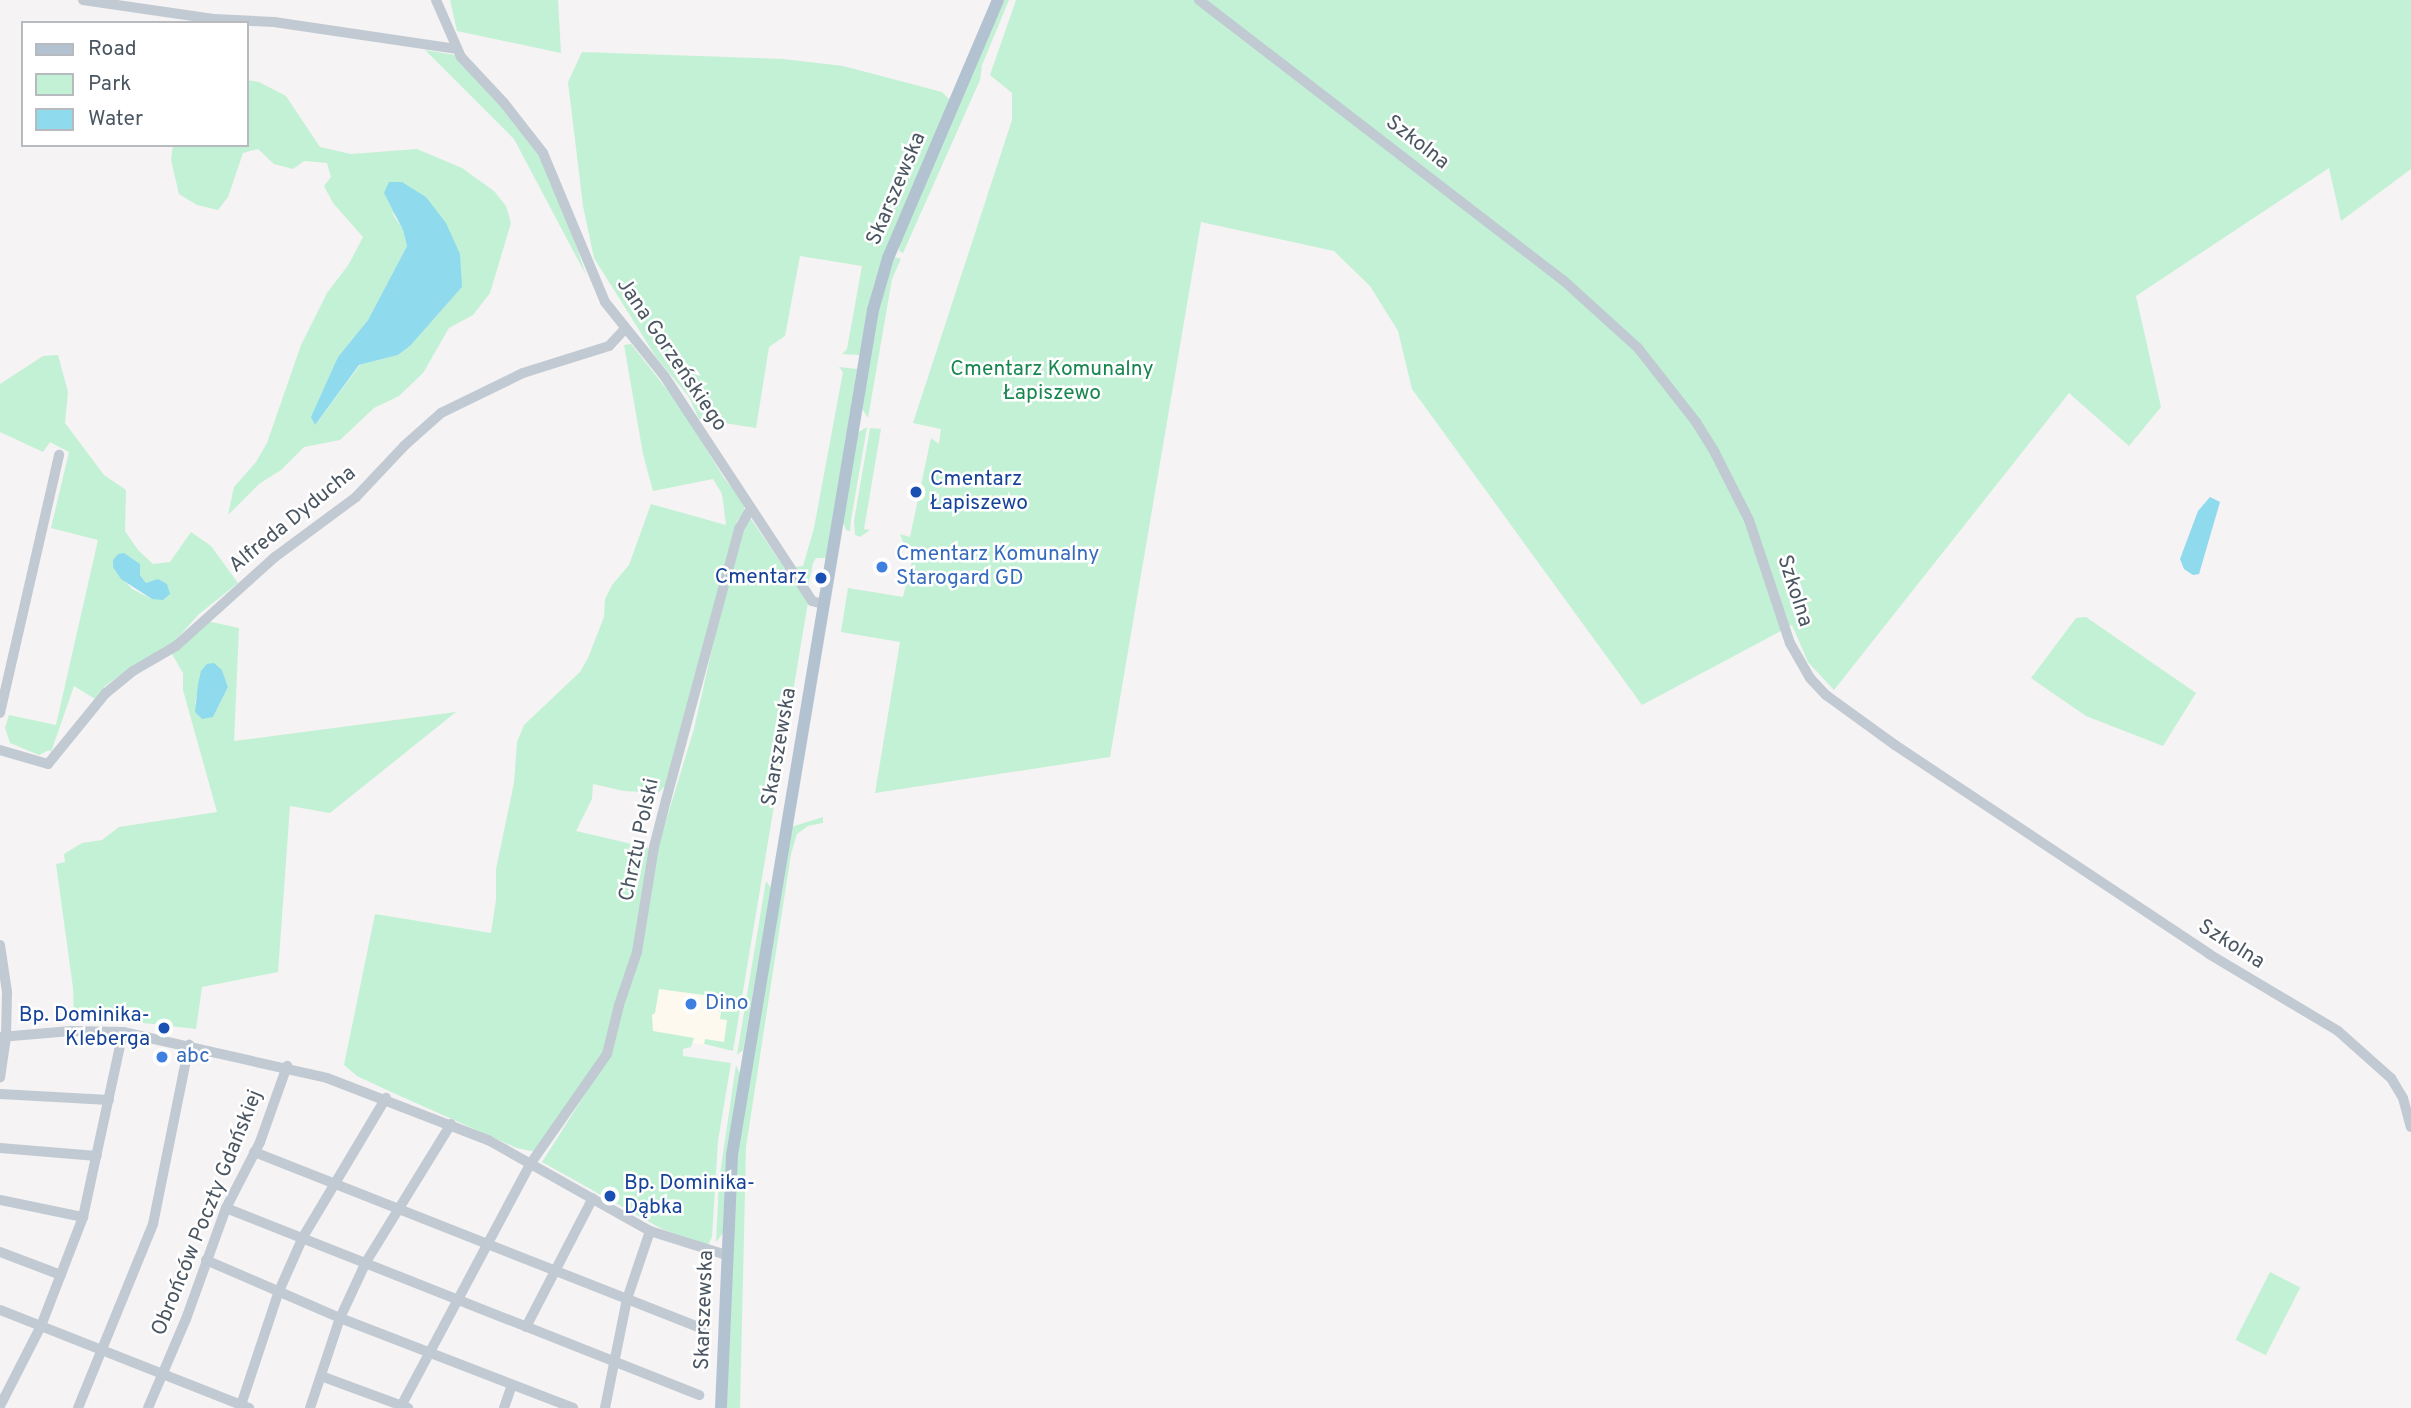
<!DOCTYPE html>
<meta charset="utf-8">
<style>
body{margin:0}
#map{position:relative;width:2411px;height:1408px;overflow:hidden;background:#f5f3f3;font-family:Overpass,sans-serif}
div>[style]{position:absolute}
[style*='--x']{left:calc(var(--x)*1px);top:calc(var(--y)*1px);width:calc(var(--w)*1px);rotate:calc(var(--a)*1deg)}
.commercial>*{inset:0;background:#fdf9ef}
.green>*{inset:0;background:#c3f1d5;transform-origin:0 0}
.water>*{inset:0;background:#90daee}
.minor>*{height:10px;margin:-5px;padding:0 5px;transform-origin:5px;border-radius:5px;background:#c1cad2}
.major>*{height:12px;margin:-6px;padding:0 6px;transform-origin:6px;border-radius:6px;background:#b3c2d1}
.dots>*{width:19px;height:19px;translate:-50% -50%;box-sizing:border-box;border:4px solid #fff;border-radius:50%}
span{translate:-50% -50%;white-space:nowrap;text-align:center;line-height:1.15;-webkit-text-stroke:5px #fff;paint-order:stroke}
.street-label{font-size:21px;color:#4a5661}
.park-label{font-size:21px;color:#17864f}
.transit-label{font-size:21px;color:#164399}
.left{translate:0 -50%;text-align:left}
.right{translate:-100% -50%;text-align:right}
.shop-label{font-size:21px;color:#366cbe}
.legend{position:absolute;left:21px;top:21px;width:228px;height:126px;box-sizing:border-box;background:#fff;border:2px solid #b7bbc0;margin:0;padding:9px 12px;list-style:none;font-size:21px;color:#4a5661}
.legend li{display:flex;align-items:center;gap:14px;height:35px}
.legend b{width:35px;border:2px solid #b7bbc0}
</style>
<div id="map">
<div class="commercial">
<i style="clip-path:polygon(636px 979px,742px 995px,734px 1042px,725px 1048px,635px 1035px)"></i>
</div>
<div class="green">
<i style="clip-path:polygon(450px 0,558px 0,561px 53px,457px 31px)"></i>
<i style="clip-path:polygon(1004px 0,1009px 0,982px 65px,980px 80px,903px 253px,899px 251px,900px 241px)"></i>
<i style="clip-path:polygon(1016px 0,2411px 0,2411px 169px,2341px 221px,2329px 168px,2136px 296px,2161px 407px,2129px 446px,2069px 393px,1834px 690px,1808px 662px,1792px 625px,1642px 705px,1412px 389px,1398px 331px,1370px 286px,1334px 251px,1201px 222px,1110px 757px,875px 793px,900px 642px,841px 632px,848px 588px,903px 597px,914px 553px,910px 546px,904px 544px,900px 534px,910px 537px,931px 438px,939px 444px,941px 429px,913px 423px,1012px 120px,1012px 93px,990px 75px)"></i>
<i style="clip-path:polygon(425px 50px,455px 55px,506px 111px,535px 148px,556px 185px,586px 275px,514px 139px)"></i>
<i style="clip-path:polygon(582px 52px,783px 59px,843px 66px,942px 92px,950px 100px,883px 256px,873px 287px,860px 355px,842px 354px,847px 349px,862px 266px,800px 256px,785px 336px,769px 347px,756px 428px,699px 419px,689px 397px,656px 357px,594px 258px,583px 206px,568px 82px)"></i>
<i style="clip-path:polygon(evenodd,247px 80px,259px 82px,286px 96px,320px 147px,351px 154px,417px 149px,462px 168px,494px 191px,506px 206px,511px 223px,490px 293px,473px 315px,449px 328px,423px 373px,399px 396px,374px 408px,340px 440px,304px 447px,281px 470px,259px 484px,228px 515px,234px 487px,256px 462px,267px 443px,301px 345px,327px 293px,349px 264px,363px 237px,333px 203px,324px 186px,331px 177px,327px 163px,304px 161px,293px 169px,274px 164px,258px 149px,243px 153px,228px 197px,218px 210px,197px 205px,179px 194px,171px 160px,173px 145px,247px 145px,247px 80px,391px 211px,462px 287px,410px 346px,398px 355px,360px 365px,315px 425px,338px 357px,368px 320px,407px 246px,403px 230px,391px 211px)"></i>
<i style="clip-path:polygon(895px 257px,901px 259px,892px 279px,868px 418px,861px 407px,880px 303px)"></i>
<i style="clip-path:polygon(631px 344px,680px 406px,724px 478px,744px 503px,744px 511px,737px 521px,667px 784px,658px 793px,624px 791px,593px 784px,592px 799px,576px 831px,649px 848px,632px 963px,605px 1053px,554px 1122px,536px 1152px,517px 1148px,389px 1091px,357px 1076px,344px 1065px,375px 914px,491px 933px,496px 900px,496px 869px,514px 783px,517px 742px,524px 725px,580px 672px,588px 658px,604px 617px,605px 599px,612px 585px,629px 565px,651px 504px,726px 525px,722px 494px,713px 479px,653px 491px,643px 454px,624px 345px)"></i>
<i style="clip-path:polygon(evenodd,58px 355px,68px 392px,65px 423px,104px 475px,126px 490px,125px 531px,138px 550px,153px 564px,170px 562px,191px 532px,211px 546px,238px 583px,199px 614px,173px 643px,120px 675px,105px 686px,95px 699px,74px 686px,51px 752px,49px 750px,39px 755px,10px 743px,5px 728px,9px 715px,56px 725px,98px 540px,51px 528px,69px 452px,50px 442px,43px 452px,0 432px,0 384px,43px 356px,58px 355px,140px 564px,140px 575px,146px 583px,154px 582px,152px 599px,132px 589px,113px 567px,140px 564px)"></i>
<i style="clip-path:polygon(839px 367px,857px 369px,826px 558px,816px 558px,813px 563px,808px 586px,796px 567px,803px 566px,814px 528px,843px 372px)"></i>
<i style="clip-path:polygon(867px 427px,851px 520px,850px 531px,846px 530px,843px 522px,848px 489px,857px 433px)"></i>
<i style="clip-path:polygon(870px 428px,881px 429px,864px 529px,870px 530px,860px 537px,855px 535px,854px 521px)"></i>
<i style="clip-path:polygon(751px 519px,808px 602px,733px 1051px,704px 1044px,705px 1039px,724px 1042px,727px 1020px,720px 1019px,721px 1012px,718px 1012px,719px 997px,659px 989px,655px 1013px,652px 1015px,653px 1031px,694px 1038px,691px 1047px,683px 1049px,683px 1056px,731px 1063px,718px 1141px,712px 1237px,708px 1245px,662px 1229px,542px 1162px,610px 1055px,661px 837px,694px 729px,721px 609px,745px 524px)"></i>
<i style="clip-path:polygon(2086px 617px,2196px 693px,2163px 746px,2086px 716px,2031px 678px,2076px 618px)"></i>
<i style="clip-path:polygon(evenodd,207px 621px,239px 628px,234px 741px,456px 712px,330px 813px,290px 806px,278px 972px,202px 987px,196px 1029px,74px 1015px,73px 988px,56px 864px,65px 862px,64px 854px,82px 843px,102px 840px,119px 827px,217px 812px,183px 690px,183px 673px,172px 654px,207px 621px,222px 670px,228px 687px,213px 717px,195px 704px,197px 694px,222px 670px)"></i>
<i style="clip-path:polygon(823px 817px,823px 823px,808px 826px,797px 834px,791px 854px,746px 1147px,740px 1408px,727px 1408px,733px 1207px,741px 1120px,791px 827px)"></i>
<i style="clip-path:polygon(766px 881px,771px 888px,743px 1050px,737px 1055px)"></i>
<i style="clip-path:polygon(736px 1065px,740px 1074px,725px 1174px,723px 1233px,716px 1242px,719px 1181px)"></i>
<i style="left:2270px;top:1272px;width:34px;height:76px;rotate:27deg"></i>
</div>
<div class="water">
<i style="clip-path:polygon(389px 182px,402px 182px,426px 197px,446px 223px,460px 254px,462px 287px,410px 346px,398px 355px,359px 365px,315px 425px,311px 417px,338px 357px,368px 320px,407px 246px,403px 230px,384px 193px)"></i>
<i style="clip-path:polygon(2210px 497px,2220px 502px,2199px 574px,2193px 575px,2184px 569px,2180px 559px,2198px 511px)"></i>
<i style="clip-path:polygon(124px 553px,140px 564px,140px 575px,146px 583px,158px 579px,167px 584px,170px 594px,163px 600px,152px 599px,121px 579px,113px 567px,113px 560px,118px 554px)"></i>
<i style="clip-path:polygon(214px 663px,222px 670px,228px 687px,213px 717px,202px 719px,195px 712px,198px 684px,201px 671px,207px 664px)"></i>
</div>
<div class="minor">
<i style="--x:83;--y:0;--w:132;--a:8.3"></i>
<i style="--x:214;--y:19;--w:60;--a:2.9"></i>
<i style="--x:274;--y:22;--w:184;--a:8.4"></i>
<i style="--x:436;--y:0;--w:62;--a:66.3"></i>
<i style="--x:461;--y:57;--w:63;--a:46.9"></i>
<i style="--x:504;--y:103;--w:63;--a:52"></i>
<i style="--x:543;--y:153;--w:161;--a:67.4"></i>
<i style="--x:605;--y:302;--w:96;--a:51.3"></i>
<i style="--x:665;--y:377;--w:268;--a:56.7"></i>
<i style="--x:812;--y:601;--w:11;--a:15"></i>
<i style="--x:1199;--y:0;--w:459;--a:37.6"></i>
<i style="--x:1563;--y:280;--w:101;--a:42.2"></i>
<i style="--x:1638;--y:348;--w:94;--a:51.9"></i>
<i style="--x:1696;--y:422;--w:36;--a:58"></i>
<i style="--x:1715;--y:453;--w:75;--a:63.1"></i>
<i style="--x:1749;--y:520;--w:130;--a:71.6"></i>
<i style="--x:1790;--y:643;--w:40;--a:60.3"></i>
<i style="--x:1810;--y:678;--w:23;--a:47"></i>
<i style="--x:1826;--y:695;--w:85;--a:35.9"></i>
<i style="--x:1895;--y:745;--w:377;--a:33.6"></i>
<i style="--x:2209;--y:954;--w:150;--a:30.8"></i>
<i style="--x:2338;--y:1031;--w:71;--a:41.6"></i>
<i style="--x:2391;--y:1078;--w:23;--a:59"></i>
<i style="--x:2403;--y:1098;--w:30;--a:75"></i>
<i style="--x:0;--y:713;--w:265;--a:-77.1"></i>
<i style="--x:0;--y:750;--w:50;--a:16.3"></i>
<i style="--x:48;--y:764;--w:92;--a:-50.8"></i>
<i style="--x:106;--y:693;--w:35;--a:-39"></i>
<i style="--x:133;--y:671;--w:50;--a:-30.2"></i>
<i style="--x:176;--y:646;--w:133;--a:-42"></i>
<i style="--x:275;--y:557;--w:101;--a:-36.5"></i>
<i style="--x:356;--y:497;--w:70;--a:-46.7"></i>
<i style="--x:404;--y:446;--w:50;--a:-41.7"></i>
<i style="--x:441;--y:413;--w:91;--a:-26"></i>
<i style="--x:523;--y:373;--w:90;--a:-17.4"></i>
<i style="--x:609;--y:346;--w:23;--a:-47"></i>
<i style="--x:0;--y:945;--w:48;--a:81.5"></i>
<i style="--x:7;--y:992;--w:45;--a:91.3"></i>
<i style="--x:6;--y:1037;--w:41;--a:98.3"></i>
<i style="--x:0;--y:1037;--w:71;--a:-4.8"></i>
<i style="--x:71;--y:1031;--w:52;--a:1.1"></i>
<i style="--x:123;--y:1032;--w:209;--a:12.7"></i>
<i style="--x:327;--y:1078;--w:173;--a:21.1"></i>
<i style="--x:488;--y:1140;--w:186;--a:29.3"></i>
<i style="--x:650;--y:1231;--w:80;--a:17.5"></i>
<i style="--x:0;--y:1094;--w:109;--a:3.2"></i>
<i style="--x:0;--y:1148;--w:97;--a:4.7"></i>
<i style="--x:254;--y:1152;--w:485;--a:21.5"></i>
<i style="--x:0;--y:1200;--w:85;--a:11.6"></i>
<i style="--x:226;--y:1208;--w:509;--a:21.57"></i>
<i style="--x:0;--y:1252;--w:65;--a:20.7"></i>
<i style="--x:206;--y:1260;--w:146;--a:23.4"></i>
<i style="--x:340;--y:1318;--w:250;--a:21.1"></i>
<i style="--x:0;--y:1310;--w:268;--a:21.5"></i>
<i style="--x:526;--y:1327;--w:145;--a:-62.6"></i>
<i style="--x:321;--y:1376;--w:93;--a:20.2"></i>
<i style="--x:0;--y:1406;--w:90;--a:-62.9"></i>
<i style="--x:41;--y:1326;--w:117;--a:-68.9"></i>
<i style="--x:83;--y:1217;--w:189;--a:-77.8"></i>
<i style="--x:78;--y:1408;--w:199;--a:-67.8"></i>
<i style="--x:153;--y:1224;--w:183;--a:-78.6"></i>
<i style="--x:148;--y:1408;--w:97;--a:-66.9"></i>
<i style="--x:186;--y:1319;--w:118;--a:-70.2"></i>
<i style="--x:226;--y:1208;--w:74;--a:-62.7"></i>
<i style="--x:260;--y:1142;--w:81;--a:-70.4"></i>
<i style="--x:240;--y:1408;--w:123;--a:-71.6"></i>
<i style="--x:279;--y:1291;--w:59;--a:-66"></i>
<i style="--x:303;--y:1237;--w:162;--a:-59.2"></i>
<i style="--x:310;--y:1408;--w:95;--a:-71.6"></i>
<i style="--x:340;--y:1318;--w:62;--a:-65.1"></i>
<i style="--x:366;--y:1262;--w:162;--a:-58.4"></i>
<i style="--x:400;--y:1408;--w:278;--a:-61.9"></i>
<i style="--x:531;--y:1163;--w:133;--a:-55.1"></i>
<i style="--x:607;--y:1054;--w:50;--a:-76.2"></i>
<i style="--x:619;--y:1005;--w:56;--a:-71.2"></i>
<i style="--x:637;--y:952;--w:106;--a:-80.8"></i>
<i style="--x:654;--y:847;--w:49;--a:-75.7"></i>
<i style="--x:666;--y:800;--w:281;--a:-74.9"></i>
<i style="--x:739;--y:529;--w:24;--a:-60"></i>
<i style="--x:504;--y:1408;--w:24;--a:-71"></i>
<i style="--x:605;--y:1408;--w:111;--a:-78.6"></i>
<i style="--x:627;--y:1299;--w:72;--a:-71.3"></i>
</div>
<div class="major">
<i style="--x:721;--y:1408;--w:253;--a:-87.5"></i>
<i style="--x:732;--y:1155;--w:857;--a:-80.53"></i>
<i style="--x:873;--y:310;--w:54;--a:-73.9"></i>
<i style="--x:888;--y:258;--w:280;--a:-66.9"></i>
</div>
<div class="dots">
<i style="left:916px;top:492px;background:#1a4fb4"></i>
<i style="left:882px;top:567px;background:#3f7fe0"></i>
<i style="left:821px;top:578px;background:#1a4fb4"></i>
<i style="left:691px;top:1004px;background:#3f7fe0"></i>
<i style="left:164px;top:1028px;background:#1a4fb4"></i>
<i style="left:162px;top:1057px;background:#3f7fe0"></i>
<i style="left:610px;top:1196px;background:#1a4fb4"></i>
</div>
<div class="street-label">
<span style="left:1417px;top:143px;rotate:38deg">Szkolna</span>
<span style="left:897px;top:189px;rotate:-67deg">Skarszewska</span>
<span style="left:671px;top:355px;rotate:56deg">Jana Gorzeńskiego</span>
<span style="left:293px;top:520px;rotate:-39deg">Alfreda Dyducha</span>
<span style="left:1794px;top:591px;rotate:72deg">Szkolna</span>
<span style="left:780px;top:747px;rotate:-80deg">Skarszewska</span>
<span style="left:640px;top:840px;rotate:-78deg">Chrztu Polski</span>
<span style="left:2231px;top:945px;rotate:32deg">Szkolna</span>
<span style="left:208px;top:1213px;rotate:-68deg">Obrońców Poczty Gdańskiej</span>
<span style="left:705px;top:1310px;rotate:-88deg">Skarszewska</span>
</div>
<div class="park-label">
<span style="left:1052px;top:382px">Cmentarz Komunalny<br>Łapiszewo</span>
</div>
<div class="transit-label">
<span class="left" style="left:930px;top:492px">Cmentarz<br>Łapiszewo</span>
<span class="right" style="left:807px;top:578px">Cmentarz</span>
<span class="right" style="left:150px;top:1028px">Bp. Dominika-<br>Kleberga</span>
<span class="left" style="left:624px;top:1196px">Bp. Dominika-<br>Dąbka</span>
</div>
<div class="shop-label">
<span class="left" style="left:896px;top:567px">Cmentarz Komunalny<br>Starogard GD</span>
<span class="left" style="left:705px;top:1004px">Dino</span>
<span class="left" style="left:176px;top:1057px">abc</span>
</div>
<ul class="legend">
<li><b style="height:9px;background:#b3c2d1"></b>Road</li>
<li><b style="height:19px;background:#c3f1d5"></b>Park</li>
<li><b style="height:19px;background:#90daee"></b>Water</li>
</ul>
</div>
